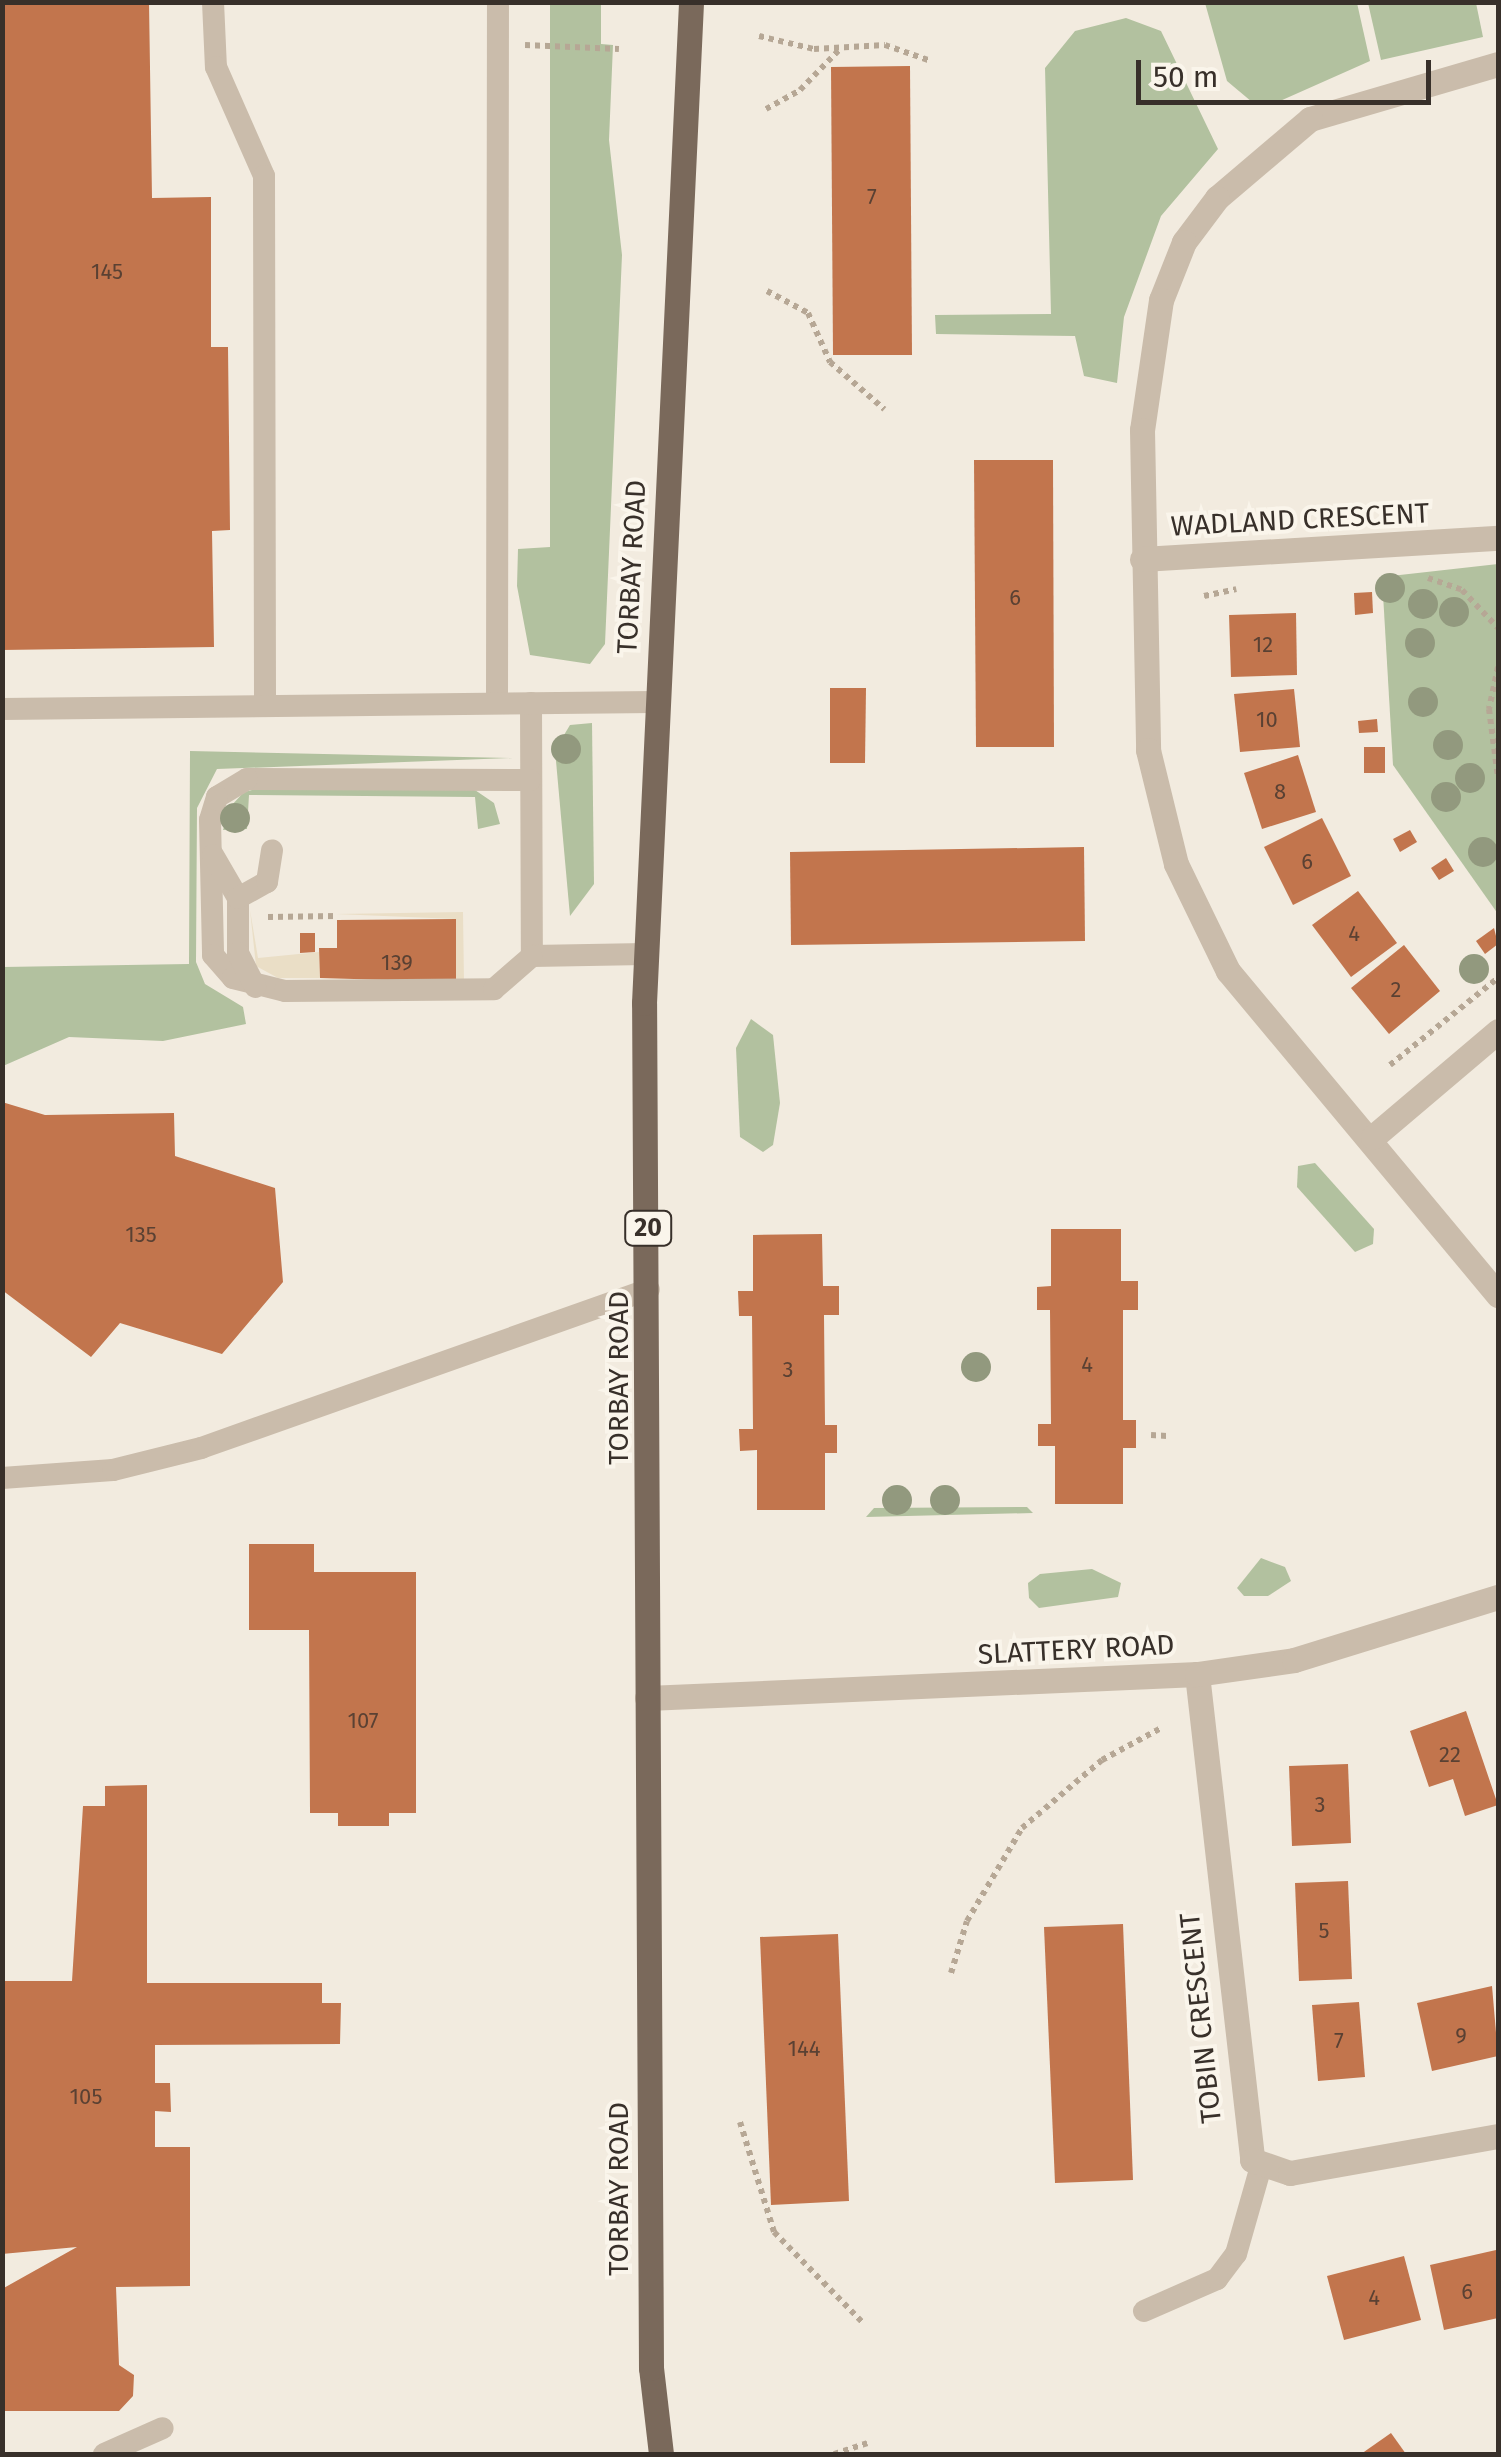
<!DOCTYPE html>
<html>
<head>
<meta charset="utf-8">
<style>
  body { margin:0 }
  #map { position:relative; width:1501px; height:2457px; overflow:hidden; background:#f2ebdf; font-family:"Fira Sans",sans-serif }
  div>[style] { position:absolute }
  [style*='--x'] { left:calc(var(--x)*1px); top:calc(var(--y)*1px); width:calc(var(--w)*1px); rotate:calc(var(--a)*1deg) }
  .green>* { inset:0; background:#b2c19f }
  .plaza>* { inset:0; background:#eadec6 }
  .building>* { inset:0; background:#c2754d }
  .path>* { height:6px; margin-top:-3px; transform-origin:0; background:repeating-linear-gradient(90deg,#b6a795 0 5px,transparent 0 10px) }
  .service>* { height:22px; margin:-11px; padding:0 11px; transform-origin:11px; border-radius:11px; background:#cabcab }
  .minor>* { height:25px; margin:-12.5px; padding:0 12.5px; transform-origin:12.5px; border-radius:12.5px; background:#cabcab }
  .primary>* { height:25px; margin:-12.5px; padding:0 12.5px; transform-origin:12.5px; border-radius:12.5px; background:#7a695b }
  .trees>* { width:30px; height:30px; margin:-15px; border-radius:50%; background:#92997e }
  span { translate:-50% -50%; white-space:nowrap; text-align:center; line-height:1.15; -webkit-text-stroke:8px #faf5eb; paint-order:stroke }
  .number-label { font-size:22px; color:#5a4133 }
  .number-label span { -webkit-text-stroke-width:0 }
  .shield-label span { padding:2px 8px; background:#faf5eb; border:2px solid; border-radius:8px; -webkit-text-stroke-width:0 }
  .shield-label { font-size:25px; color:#38302a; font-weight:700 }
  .street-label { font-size:28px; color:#38302a }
  .frame { position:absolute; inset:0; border:5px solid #38302a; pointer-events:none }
  .scale { position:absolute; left:1136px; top:60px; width:295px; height:45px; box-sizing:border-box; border:5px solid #38302a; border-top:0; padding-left:12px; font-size:30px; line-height:35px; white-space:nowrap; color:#38302a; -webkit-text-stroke:8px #faf5eb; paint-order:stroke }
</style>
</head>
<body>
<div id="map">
  <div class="green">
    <i style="clip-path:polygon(550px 3px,601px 3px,601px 44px,613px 45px,609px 140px,622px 255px,605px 644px,590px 664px,530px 655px,517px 586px,518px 549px,550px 547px)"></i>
    <i style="clip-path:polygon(1205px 3px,1357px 3px,1370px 61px,1271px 105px,1252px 102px,1227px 81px)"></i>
    <i style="clip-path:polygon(1368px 3px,1476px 3px,1483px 37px,1381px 60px)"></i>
    <i style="clip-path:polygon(1126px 18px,1161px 31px,1218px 149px,1161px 216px,1124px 317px,1117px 383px,1084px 376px,1075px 336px,936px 334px,935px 315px,1051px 314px,1045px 68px,1075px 31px)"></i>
    <i style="clip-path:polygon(1498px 564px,1498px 914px,1393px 765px,1382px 577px)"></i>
    <i style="clip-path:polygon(592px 723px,594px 884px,570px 916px,555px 750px,570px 725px)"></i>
    <i style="clip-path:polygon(190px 751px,513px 758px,217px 769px,197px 808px,196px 962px,205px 984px,243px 1007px,246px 1024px,163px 1041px,69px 1037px,3px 1066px,3px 967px,189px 964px)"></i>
    <i style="clip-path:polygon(264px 787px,472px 788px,494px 803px,500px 824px,478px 829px,475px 797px,249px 795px,247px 829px,223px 830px,230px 807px,244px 792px)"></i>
    <i style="clip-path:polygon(751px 1019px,773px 1035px,780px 1103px,773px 1145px,763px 1152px,740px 1137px,736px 1048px)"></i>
    <i style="clip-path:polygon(1315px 1163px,1374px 1229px,1373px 1244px,1355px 1252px,1297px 1187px,1298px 1166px)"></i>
    <i style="clip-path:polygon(874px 1508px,1027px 1507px,1033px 1513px,866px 1517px)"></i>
    <i style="clip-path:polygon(1261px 1558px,1285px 1567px,1291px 1581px,1268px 1596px,1244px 1596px,1237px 1588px)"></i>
    <i style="clip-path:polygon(1092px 1569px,1121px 1583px,1118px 1597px,1039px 1608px,1029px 1598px,1028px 1583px,1040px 1574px)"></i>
  </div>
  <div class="plaza">
    <i style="clip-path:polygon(250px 910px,258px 958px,319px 952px,320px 978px,278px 978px,256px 966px)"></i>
    <i style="clip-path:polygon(463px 912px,464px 982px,456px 982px,456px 919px,336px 914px)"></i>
  </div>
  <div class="building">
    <i style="clip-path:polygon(2px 2px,149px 2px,152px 198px,211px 197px,211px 347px,228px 347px,230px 530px,212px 531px,214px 647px,2px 650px)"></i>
    <i style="clip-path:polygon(910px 66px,912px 355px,833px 355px,831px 67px)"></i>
    <i style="clip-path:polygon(974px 460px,1053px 460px,1054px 747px,976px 747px)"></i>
    <i style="clip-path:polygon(1372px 592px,1373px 613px,1355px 615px,1354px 593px)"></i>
    <i style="clip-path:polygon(1296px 613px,1297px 675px,1231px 677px,1229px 615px)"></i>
    <i style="clip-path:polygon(830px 688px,866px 688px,865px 763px,830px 763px)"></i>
    <i style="clip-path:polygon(1294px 689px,1300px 747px,1240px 752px,1234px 694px)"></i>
    <i style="clip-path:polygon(1377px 719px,1378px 732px,1359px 733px,1358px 721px)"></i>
    <i style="clip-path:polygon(1364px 747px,1385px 747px,1385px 773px,1364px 773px)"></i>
    <i style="clip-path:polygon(1298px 755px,1316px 812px,1262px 829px,1244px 773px)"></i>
    <i style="clip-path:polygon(1322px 818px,1351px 876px,1293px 905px,1264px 847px)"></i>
    <i style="clip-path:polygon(1410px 830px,1417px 842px,1400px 852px,1393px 839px)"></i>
    <i style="clip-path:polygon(1084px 847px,1085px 941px,791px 945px,790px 852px)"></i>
    <i style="clip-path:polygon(1446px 858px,1454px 871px,1439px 880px,1431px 868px)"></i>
    <i style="clip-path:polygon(1358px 891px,1397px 943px,1351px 977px,1312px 925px)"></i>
    <i style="clip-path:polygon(456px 919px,456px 982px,320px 978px,319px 948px,337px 948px,337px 920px)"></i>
    <i style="clip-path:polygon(1494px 928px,1498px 944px,1485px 954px,1476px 941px)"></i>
    <i style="clip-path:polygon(300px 933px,315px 933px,315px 952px,300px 953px)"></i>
    <i style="clip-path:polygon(1404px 945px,1440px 991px,1389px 1034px,1351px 988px)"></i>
    <i style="clip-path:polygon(2px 1102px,45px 1115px,174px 1113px,175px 1156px,275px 1188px,283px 1282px,222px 1354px,120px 1323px,91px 1357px,2px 1290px)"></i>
    <i style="clip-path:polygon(1051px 1229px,1121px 1229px,1121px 1281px,1138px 1281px,1138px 1310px,1123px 1310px,1123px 1420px,1136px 1420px,1136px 1448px,1123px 1448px,1123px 1504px,1055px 1504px,1055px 1446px,1038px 1446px,1038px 1424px,1051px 1424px,1050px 1310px,1037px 1310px,1037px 1287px,1051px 1286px)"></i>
    <i style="clip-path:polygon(822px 1234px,823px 1286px,839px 1286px,839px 1315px,824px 1315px,825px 1425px,837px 1425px,837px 1453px,825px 1453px,825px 1510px,757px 1510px,757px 1450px,740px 1451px,739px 1429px,753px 1429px,752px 1316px,739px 1316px,738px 1291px,753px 1291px,753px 1235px)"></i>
    <i style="clip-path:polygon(249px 1544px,314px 1544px,314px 1572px,416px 1572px,416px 1813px,389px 1813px,389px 1826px,338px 1826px,338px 1813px,310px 1813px,309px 1630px,249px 1630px)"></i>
    <i style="clip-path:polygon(1466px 1711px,1498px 1805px,1465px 1816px,1453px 1779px,1429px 1787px,1410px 1731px)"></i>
    <i style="clip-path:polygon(1348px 1764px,1351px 1843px,1292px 1846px,1289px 1766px)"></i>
    <i style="clip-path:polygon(147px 1785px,147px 1983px,322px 1983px,322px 2003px,341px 2003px,340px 2044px,155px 2045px,155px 2083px,170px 2083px,171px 2112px,155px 2111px,155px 2147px,190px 2147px,190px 2286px,116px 2287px,119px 2365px,134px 2375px,133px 2396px,119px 2411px,2px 2411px,2px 2289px,77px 2247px,2px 2254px,2px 1981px,72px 1981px,83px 1806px,105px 1806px,105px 1786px)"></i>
    <i style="clip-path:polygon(1348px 1881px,1352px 1979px,1299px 1981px,1295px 1883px)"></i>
    <i style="clip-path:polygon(1123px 1924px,1133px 2180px,1055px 2183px,1044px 1927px)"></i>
    <i style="clip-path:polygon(838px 1934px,849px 2201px,771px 2205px,760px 1937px)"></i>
    <i style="clip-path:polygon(1492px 1986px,1498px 2056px,1432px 2071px,1417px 2003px)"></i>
    <i style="clip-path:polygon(1359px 2002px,1365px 2077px,1318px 2081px,1312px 2005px)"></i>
    <i style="clip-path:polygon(1496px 2250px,1498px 2318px,1444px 2330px,1430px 2265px)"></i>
    <i style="clip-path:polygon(1404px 2256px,1421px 2320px,1344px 2340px,1327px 2276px)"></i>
    <i style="clip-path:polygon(1391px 2433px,1406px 2454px,1361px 2454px)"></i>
  </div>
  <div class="path">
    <i style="--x:759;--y:36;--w:57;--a:13.3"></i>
    <i style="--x:814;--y:49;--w:71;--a:-3.2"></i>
    <i style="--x:885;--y:45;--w:49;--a:19.2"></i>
    <i style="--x:525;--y:45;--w:94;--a:2.4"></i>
    <i style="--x:766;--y:109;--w:39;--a:-29"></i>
    <i style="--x:800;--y:90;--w:59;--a:-45.7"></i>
    <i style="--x:767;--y:291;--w:47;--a:28.2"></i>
    <i style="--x:808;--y:313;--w:54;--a:65.8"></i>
    <i style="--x:830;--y:362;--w:72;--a:41"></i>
    <i style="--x:1428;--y:578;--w:36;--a:19"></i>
    <i style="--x:1462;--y:590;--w:52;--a:46.5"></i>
    <i style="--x:1204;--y:596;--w:33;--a:-12"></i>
    <i style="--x:1498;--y:667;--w:43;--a:102.1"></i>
    <i style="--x:1489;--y:709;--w:69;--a:82.5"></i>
    <i style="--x:268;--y:917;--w:69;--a:-0.8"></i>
    <i style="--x:1390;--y:1065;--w:139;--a:-38.9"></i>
    <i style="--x:1151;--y:1435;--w:16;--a:4"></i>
    <i style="--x:951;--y:1973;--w:54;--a:-72.9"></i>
    <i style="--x:967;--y:1921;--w:108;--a:-59.4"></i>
    <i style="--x:1022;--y:1828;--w:105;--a:-40.4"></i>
    <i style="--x:1102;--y:1760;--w:67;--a:-28.5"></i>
    <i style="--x:740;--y:2122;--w:115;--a:72.8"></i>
    <i style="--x:774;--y:2232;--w:126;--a:45.6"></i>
    <i style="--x:834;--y:2454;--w:35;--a:-18"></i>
  </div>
  <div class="service">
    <i style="--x:213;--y:2;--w:65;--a:87.4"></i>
    <i style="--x:216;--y:67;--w:119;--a:66.2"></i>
    <i style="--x:264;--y:176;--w:530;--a:89.89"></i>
    <i style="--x:497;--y:703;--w:701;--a:-89.92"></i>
    <i style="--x:531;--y:703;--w:253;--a:89.8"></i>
    <i style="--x:532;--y:956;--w:113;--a:-1"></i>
    <i style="--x:2;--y:709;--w:653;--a:-0.61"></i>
    <i style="--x:530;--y:780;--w:283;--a:-179.8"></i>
    <i style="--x:247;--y:779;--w:35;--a:149"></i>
    <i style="--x:217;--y:797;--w:24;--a:107"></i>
    <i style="--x:210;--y:820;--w:135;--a:88.7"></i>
    <i style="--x:213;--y:955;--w:30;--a:49"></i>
    <i style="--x:233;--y:978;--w:54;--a:14"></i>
    <i style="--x:285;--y:991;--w:209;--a:-0.5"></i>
    <i style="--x:494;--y:989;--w:50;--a:-41"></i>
    <i style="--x:213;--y:855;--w:50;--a:59.8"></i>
    <i style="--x:238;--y:898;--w:55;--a:90"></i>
    <i style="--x:238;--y:953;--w:38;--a:63"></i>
    <i style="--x:238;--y:898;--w:33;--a:-29"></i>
    <i style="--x:267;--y:882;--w:32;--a:-81"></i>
    <i style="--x:2;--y:1478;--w:111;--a:-4.1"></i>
    <i style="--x:113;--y:1470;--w:91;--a:-14"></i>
    <i style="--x:201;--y:1448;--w:475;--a:-19.5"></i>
    <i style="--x:1144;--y:2311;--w:80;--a:-23.7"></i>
    <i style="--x:1217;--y:2279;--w:31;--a:-53"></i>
    <i style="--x:1236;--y:2254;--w:87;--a:-74.1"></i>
    <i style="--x:104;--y:2454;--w:64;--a:-23.8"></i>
  </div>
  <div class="minor">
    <i style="--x:1498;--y:64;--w:196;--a:163.7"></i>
    <i style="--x:1310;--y:119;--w:122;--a:139.7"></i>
    <i style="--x:1217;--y:198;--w:55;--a:126.9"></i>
    <i style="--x:1184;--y:242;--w:62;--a:111.6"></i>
    <i style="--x:1161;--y:300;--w:131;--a:98.3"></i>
    <i style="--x:1142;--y:430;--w:320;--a:88.9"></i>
    <i style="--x:1148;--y:750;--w:117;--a:76.2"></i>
    <i style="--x:1176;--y:864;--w:119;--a:64.1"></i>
    <i style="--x:1228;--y:971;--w:422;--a:50.2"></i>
    <i style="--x:1142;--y:559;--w:357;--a:-3.4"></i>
    <i style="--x:1373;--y:1137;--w:164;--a:-40.3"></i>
    <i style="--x:1197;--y:1674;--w:489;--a:83.5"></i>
    <i style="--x:1252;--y:2160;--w:40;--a:18.9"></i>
    <i style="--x:1290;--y:2173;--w:211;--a:-10.1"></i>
    <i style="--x:647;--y:1698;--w:551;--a:-2.5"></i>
    <i style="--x:1197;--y:1674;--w:98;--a:-8.2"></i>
    <i style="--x:1294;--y:1660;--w:214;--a:-17.2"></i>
  </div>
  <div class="primary">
    <i style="--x:661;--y:2454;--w:87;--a:-96.6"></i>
    <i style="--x:651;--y:2368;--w:1365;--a:-90.29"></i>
    <i style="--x:644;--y:1003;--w:1002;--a:-87.31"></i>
  </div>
  <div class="trees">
    <i style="left:1390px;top:588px"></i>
    <i style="left:1423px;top:604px"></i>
    <i style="left:1454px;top:612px"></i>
    <i style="left:1420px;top:643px"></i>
    <i style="left:1423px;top:702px"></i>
    <i style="left:1448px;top:745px"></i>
    <i style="left:566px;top:749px"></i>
    <i style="left:1470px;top:778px"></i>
    <i style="left:1446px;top:797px"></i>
    <i style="left:235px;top:818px"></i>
    <i style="left:1483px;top:852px"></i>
    <i style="left:1474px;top:969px"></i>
    <i style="left:976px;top:1367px"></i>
    <i style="left:897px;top:1500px"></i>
    <i style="left:945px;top:1500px"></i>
  </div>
  <div class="number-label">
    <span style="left:872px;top:197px">7</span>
    <span style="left:107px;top:272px">145</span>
    <span style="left:1015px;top:598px">6</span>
    <span style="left:1263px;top:645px">12</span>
    <span style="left:1267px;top:720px">10</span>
    <span style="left:1280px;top:792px">8</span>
    <span style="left:1307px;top:862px">6</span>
    <span style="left:1354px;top:934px">4</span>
    <span style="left:397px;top:963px">139</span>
    <span style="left:1396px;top:990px">2</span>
    <span style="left:141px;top:1235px">135</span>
    <span style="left:1087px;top:1365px">4</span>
    <span style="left:788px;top:1370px">3</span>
    <span style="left:363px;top:1721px">107</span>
    <span style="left:1450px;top:1755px">22</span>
    <span style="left:1320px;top:1805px">3</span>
    <span style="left:1324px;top:1931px">5</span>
    <span style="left:1461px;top:2036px">9</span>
    <span style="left:1339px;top:2041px">7</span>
    <span style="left:804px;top:2049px">144</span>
    <span style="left:86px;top:2097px">105</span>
    <span style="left:1467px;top:2292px">6</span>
    <span style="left:1374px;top:2298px">4</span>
  </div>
  <div class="shield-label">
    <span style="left:648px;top:1228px">20</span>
  </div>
  <div class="street-label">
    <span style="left:1300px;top:520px;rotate:-3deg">WADLAND CRESCENT</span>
    <span style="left:632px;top:567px;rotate:-87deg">TORBAY ROAD</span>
    <span style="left:619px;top:1378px;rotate:-90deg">TORBAY ROAD</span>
    <span style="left:1076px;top:1650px;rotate:-3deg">SLATTERY ROAD</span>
    <span style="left:1201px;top:2018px;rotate:-96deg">TOBIN CRESCENT</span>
    <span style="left:619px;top:2189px;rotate:-90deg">TORBAY ROAD</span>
  </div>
  <div class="frame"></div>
  <div class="scale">50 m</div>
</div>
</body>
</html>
